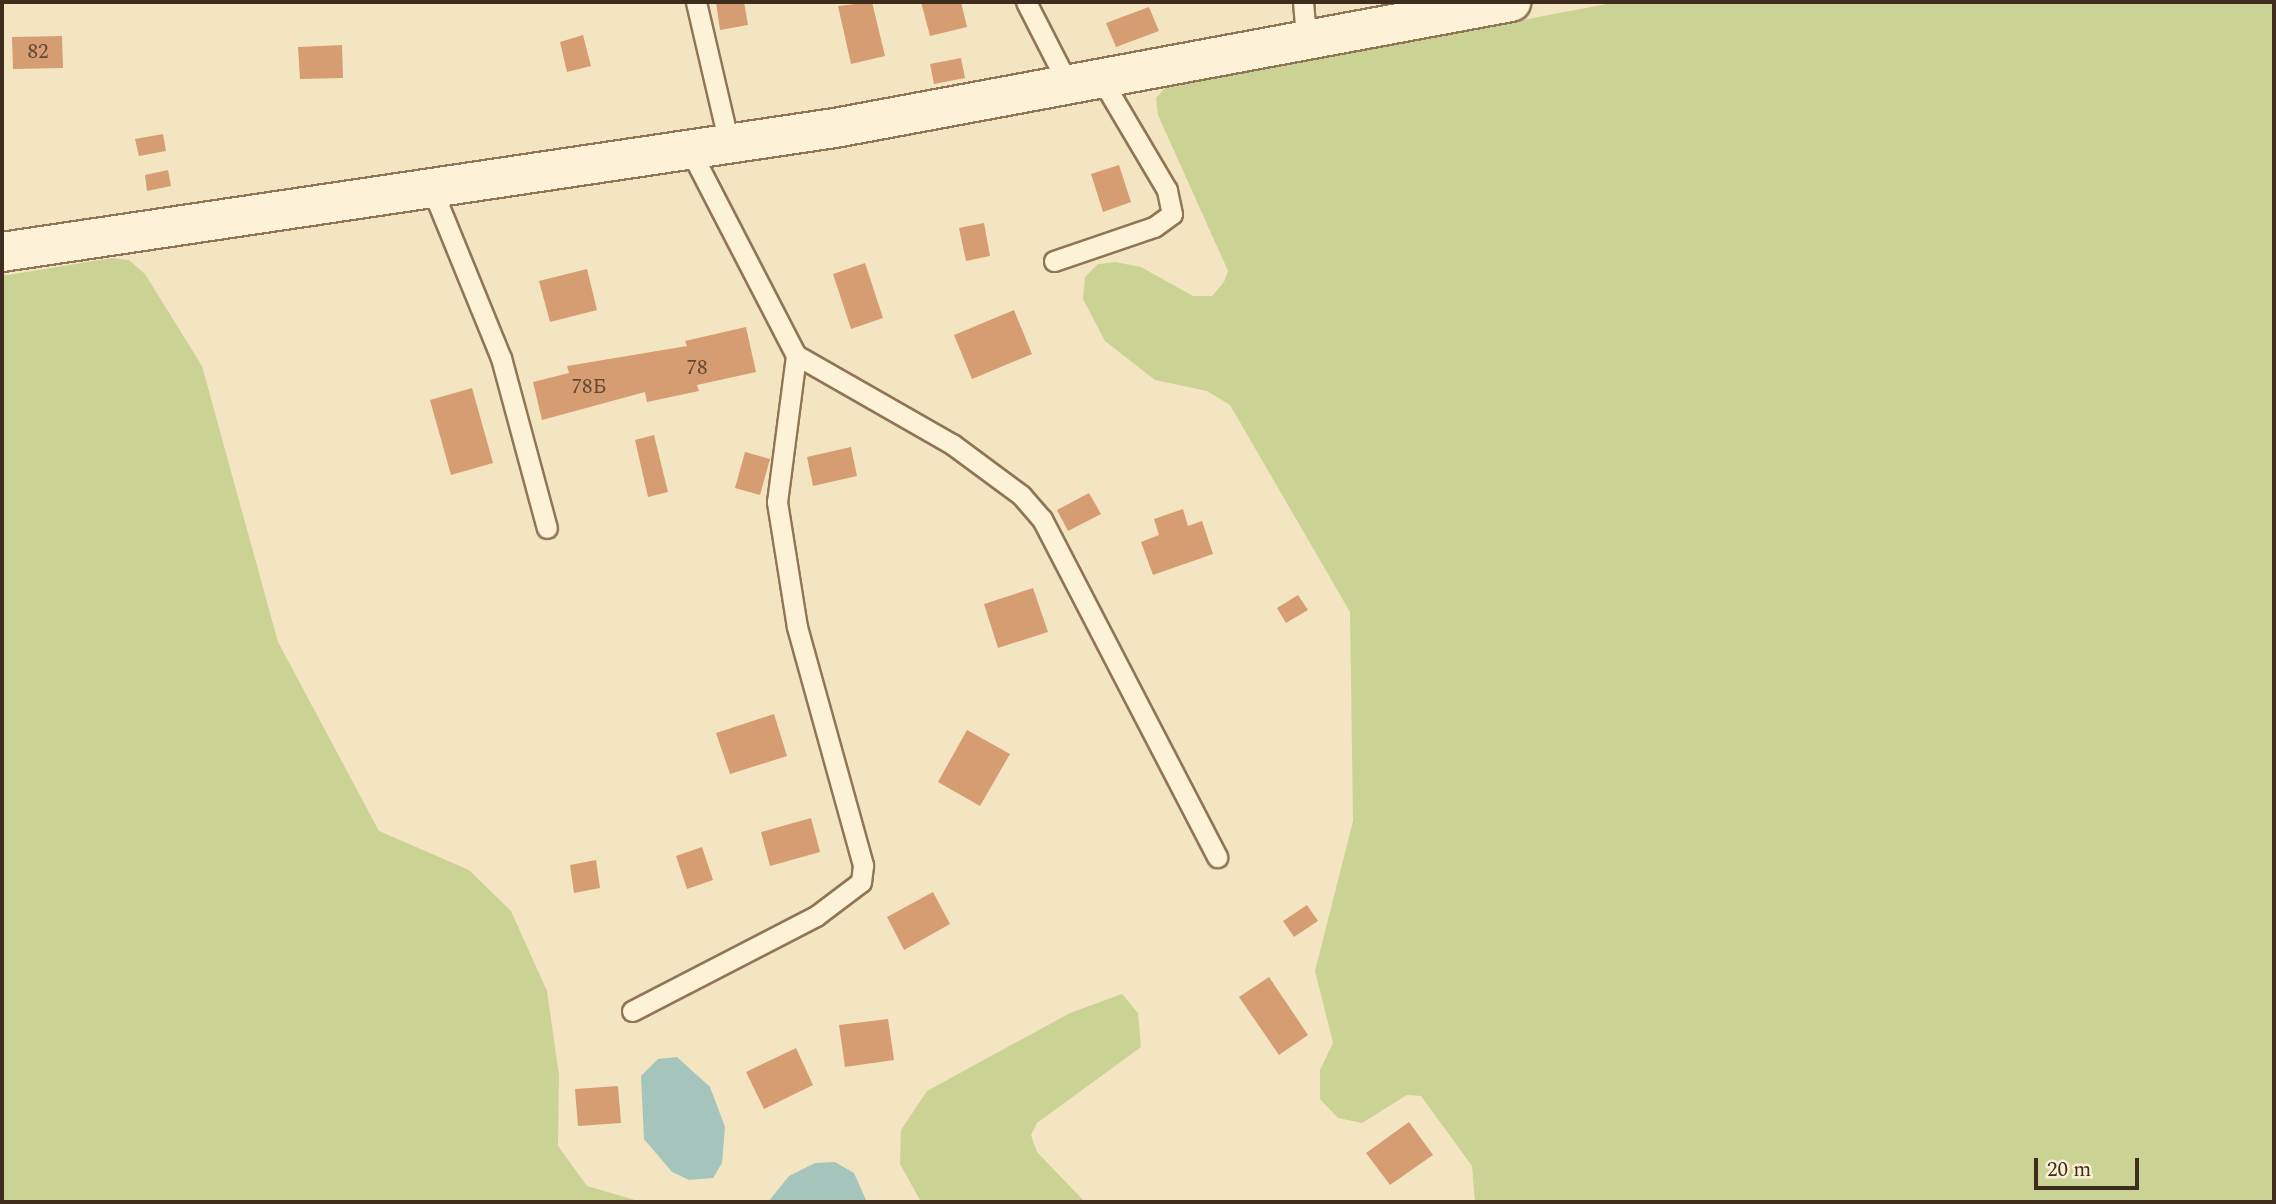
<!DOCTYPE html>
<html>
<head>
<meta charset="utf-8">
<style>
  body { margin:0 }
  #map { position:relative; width:2276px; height:1204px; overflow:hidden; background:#f3e5c2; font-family:Spectral,serif }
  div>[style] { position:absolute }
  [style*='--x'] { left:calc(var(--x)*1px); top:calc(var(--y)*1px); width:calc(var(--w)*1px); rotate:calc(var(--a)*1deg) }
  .green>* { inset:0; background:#cbd394 }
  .water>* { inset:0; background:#a5c5bc }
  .building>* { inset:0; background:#d69d73 }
  .roads { filter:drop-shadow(2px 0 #907556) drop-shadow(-2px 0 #907556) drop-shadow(0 2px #907556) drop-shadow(0 -2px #907556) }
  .lane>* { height:19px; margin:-9.5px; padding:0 9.5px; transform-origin:9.5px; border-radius:9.5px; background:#fdf2d7 }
  .street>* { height:38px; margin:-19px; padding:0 19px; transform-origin:19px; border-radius:19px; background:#fdf2d7 }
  span { translate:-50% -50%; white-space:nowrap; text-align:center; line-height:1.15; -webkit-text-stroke:6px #faefd3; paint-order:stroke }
  .number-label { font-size:21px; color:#644932 }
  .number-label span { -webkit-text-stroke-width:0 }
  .frame { position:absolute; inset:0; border:4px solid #3e2d1c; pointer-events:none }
  .scale { position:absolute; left:2034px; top:1158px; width:105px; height:32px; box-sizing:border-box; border:4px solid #3e2d1c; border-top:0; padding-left:9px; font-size:21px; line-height:24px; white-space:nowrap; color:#3e2d1c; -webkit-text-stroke:5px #faefd3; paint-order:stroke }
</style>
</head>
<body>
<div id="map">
  <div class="green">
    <i style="clip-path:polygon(1617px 2px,2274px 2px,2274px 1202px,1475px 1202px,1472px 1166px,1421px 1096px,1407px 1095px,1362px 1123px,1338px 1118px,1320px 1099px,1320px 1070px,1333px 1043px,1315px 971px,1353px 821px,1350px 612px,1230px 405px,1207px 391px,1155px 380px,1105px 341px,1083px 299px,1085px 277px,1098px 264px,1115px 262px,1141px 267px,1193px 296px,1212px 296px,1224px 282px,1228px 271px,1158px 115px,1156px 98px,1165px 88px)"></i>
    <i style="clip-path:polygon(112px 258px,129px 260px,145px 274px,202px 366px,278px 642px,379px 831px,469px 870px,511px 911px,547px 991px,559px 1075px,558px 1146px,587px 1186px,642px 1202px,2px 1202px,2px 276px)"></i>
    <i style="clip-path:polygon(1122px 994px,1138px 1013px,1141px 1047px,1037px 1123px,1031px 1135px,1037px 1152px,1085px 1202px,921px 1202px,900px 1164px,901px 1130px,927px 1091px,1070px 1013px)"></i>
  </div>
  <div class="water">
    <i style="clip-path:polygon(677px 1057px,710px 1087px,725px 1127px,722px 1163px,713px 1178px,689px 1180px,672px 1172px,644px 1139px,641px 1076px,658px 1059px)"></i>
    <i style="clip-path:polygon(835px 1162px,854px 1173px,867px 1202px,768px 1202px,789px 1176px,815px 1163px)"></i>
  </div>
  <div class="building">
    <i style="clip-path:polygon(716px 2px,744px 2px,748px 25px,720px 30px)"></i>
    <i style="clip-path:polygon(872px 2px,885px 56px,851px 64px,838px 6px)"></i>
    <i style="clip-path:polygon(921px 2px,961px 2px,967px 27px,930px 36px)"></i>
    <i style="clip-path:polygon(1149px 7px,1159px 31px,1116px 47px,1106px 23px)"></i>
    <i style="clip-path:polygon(583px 35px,591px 66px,567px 72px,560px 42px)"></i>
    <i style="clip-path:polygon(62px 36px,63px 68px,13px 69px,12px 37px)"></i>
    <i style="clip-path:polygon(342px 45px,343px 78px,300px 79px,298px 47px)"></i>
    <i style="clip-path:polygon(961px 58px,965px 78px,934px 84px,930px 64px)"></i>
    <i style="clip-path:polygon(163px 134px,166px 151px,139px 156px,135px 139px)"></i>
    <i style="clip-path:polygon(1119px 165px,1131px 202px,1103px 212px,1091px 174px)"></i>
    <i style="clip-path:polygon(168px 170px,171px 186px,147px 191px,145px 175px)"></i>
    <i style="clip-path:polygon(984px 223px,990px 256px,966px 261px,959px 228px)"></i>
    <i style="clip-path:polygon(865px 263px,883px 318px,851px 329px,833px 274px)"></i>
    <i style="clip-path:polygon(587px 269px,597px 310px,550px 322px,539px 281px)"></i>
    <i style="clip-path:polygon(1014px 310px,1032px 354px,972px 379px,954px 335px)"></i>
    <i style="clip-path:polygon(746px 327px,756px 372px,697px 385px,699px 391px,647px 402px,645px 392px,542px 420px,533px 382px,569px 373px,567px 366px,687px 346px,685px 341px)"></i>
    <i style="clip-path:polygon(472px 388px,493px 463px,451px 475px,430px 400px)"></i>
    <i style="clip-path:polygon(654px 435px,668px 492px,648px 497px,635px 440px)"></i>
    <i style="clip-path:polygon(851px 447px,857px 476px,813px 486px,807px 457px)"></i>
    <i style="clip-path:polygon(745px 452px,770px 459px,760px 495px,735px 488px)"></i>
    <i style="clip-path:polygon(1089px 493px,1101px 514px,1068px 531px,1057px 510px)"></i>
    <i style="clip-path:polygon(1183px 509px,1188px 526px,1202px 521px,1213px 554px,1153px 575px,1141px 542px,1159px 535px,1154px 519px)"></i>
    <i style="clip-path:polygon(1033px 588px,1048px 632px,998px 648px,984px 604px)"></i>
    <i style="clip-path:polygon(1298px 595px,1308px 610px,1286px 623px,1277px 608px)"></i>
    <i style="clip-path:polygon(774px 714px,787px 756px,730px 774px,716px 733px)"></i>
    <i style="clip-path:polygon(967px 730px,1010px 754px,980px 806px,938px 782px)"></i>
    <i style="clip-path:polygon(811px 818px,820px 852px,770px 866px,761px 832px)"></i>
    <i style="clip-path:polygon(702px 847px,713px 880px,687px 889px,676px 856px)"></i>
    <i style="clip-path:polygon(596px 860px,600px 888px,574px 893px,570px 865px)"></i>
    <i style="clip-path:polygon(933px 892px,950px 924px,904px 950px,887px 917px)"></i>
    <i style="clip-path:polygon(1307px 905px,1318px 921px,1294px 937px,1283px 921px)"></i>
    <i style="clip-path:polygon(1269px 977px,1308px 1035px,1279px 1055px,1239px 997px)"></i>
    <i style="clip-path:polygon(888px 1019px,894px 1060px,845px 1067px,839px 1025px)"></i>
    <i style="clip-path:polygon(796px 1048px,813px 1085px,764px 1109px,746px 1072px)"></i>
    <i style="clip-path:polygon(618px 1086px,621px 1123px,578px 1126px,575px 1089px)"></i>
    <i style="clip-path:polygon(1409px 1122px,1433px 1155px,1390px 1185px,1366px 1153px)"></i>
  </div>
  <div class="roads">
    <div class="lane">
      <i style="--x:696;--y:2;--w:146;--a:76.9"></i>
      <i style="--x:1026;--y:2;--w:94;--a:62.9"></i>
      <i style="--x:1303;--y:2;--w:38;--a:85"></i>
      <i style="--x:690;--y:150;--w:231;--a:62.7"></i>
      <i style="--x:796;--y:355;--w:180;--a:29.7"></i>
      <i style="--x:952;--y:444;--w:86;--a:36.5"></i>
      <i style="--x:1021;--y:495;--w:32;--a:49"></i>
      <i style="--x:1042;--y:519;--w:381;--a:62.6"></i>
      <i style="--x:432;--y:189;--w:183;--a:67.8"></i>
      <i style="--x:501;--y:358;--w:176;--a:74.9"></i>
      <i style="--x:1054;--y:261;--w:106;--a:-18.8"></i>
      <i style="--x:1154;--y:227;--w:22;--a:-36"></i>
      <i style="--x:1172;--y:214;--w:25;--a:-102"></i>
      <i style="--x:1167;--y:190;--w:128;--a:-120.6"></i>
      <i style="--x:632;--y:1011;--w:207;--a:-27.3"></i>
      <i style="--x:816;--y:916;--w:56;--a:-37.1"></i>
      <i style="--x:861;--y:882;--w:17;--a:-83"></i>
      <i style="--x:863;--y:865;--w:247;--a:-105.5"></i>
      <i style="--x:797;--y:627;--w:127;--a:-99.1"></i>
      <i style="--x:777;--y:502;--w:148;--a:-82.6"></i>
    </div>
    <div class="street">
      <i style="--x:2;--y:252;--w:842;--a:-8.47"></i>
      <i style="--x:835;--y:128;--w:688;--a:-10.56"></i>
    </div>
  </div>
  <div class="number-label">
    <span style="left:38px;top:52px">82</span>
    <span style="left:697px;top:368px">78</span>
    <span style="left:589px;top:387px">78Б</span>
  </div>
  <div class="frame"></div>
  <div class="scale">20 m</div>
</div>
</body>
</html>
